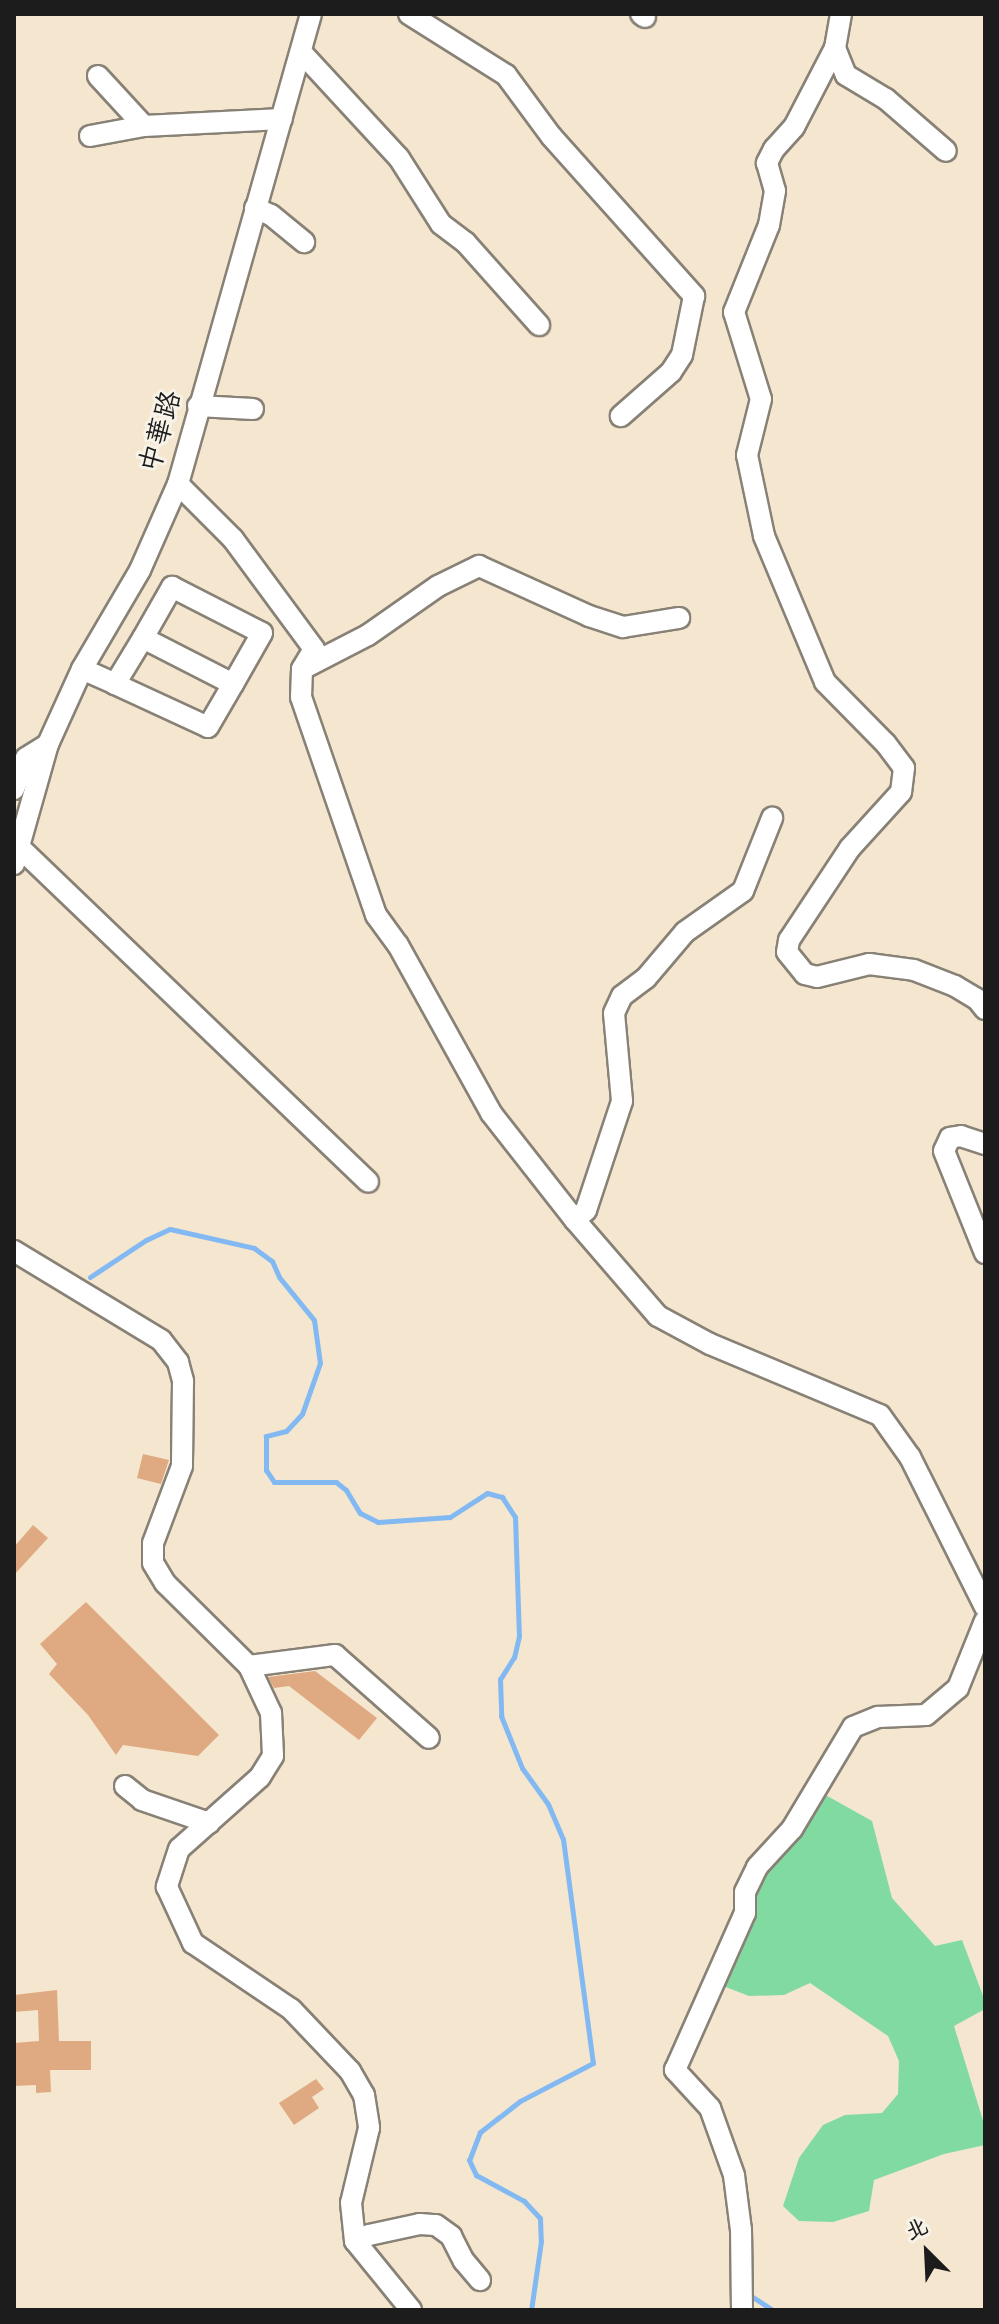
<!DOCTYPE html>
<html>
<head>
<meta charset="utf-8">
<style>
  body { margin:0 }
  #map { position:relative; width:999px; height:2324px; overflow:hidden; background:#f5e6cf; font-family:Mynerve,"LXGW WenKai TC",sans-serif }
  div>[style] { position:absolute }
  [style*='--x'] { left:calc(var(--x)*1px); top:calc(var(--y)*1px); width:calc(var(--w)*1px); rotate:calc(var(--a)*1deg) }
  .green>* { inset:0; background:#81dba1 }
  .stream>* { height:5px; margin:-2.5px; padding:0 2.5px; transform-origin:2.5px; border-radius:2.5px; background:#82b9f2 }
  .building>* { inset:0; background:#dfaa81 }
  .roads { filter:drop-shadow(2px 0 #888176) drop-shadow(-2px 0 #888176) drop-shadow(0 2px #888176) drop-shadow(0 -2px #888176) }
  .minor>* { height:20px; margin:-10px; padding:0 10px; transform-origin:10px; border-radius:10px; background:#fff }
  span { translate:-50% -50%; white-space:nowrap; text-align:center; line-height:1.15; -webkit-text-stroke:6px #f7f3e8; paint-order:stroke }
  .street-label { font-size:28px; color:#1c1c1c }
  .frame { position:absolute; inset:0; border:16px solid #1c1c1c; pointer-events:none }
  .north { position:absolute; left:887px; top:2212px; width:80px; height:80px; -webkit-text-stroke:6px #f7f3e8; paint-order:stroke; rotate:336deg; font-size:22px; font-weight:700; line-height:32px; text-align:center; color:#1c1c1c }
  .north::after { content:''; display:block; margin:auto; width:28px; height:36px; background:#1c1c1c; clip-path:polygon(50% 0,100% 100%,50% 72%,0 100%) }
</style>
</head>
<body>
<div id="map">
  <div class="green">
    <i style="clip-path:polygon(813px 1788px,872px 1821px,892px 1898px,935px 1946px,962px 1940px,985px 2001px,985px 2009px,954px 2026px,985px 2127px,985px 2145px,944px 2154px,874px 2180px,869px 2211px,833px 2222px,799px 2221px,783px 2206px,799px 2158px,823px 2125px,845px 2115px,882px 2113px,898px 2094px,899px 2061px,888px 2036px,810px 1983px,784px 1995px,749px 1996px,705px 1979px,738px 1910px,743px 1867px)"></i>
  </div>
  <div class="stream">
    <i style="--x:90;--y:1277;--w:67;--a:-33.5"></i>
    <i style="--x:146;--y:1240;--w:26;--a:-25"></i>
    <i style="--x:170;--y:1229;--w:86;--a:12.7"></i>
    <i style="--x:254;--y:1248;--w:22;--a:36"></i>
    <i style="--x:272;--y:1261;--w:17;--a:66"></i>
    <i style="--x:279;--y:1277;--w:55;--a:50.9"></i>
    <i style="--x:314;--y:1320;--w:43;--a:82.1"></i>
    <i style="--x:320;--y:1363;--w:54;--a:109.4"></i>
    <i style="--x:302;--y:1414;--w:23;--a:133"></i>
    <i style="--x:286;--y:1431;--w:21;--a:166"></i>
    <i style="--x:266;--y:1436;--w:34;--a:90"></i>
    <i style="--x:266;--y:1470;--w:14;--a:56"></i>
    <i style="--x:274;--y:1482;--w:62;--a:0"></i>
    <i style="--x:336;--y:1482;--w:13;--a:39"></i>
    <i style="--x:346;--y:1490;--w:27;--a:59"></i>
    <i style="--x:360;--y:1513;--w:20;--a:27"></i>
    <i style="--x:378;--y:1522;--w:72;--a:-4"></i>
    <i style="--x:450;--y:1517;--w:44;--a:-33"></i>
    <i style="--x:487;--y:1493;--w:16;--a:15"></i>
    <i style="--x:502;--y:1497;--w:24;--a:57"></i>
    <i style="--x:515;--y:1517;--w:119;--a:88.1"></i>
    <i style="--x:519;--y:1636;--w:22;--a:103"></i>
    <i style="--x:514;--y:1657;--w:26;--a:122"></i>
    <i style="--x:500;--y:1679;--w:37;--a:88"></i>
    <i style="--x:501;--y:1716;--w:56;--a:68"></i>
    <i style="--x:522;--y:1768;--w:44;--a:54.2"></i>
    <i style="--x:548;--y:1804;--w:38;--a:67"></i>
    <i style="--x:563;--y:1839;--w:226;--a:82.4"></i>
    <i style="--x:593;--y:2063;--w:82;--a:152.5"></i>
    <i style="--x:520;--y:2101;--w:28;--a:142"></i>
    <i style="--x:498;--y:2118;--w:23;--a:142"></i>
    <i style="--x:480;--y:2132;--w:30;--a:111"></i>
    <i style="--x:469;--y:2160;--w:17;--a:65"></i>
    <i style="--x:476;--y:2175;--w:55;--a:28.4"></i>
    <i style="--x:524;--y:2201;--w:23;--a:47"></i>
    <i style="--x:540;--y:2218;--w:23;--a:88"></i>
    <i style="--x:541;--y:2241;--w:70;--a:98.2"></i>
    <i style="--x:748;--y:2294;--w:30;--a:33"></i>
  </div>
  <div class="building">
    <i style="clip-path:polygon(143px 1454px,169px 1460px,161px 1484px,137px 1478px)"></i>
    <i style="clip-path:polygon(33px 1525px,48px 1538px,14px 1575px,14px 1547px)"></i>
    <i style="clip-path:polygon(86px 1602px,219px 1735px,198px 1756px,123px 1745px,116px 1755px,88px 1715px,49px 1674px,57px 1664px,40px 1644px)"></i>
    <i style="clip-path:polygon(315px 1671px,377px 1718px,359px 1740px,289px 1686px,274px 1688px,268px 1677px)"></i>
    <i style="clip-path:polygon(57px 1990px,59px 2041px,91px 2041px,91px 2070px,50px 2070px,51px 2092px,36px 2093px,36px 2085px,14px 2086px,14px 2043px,39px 2041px,38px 2010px,14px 2012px,14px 1995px)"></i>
    <i style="clip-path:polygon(316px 2079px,324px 2089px,312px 2097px,319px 2108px,294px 2125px,279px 2103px)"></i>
  </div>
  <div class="roads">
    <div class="minor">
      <i style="--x:409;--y:14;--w:115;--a:32.2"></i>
      <i style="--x:506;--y:75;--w:76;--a:53.6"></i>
      <i style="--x:551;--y:136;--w:215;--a:48.2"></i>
      <i style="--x:694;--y:296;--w:60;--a:101.5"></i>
      <i style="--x:682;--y:355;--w:20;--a:123"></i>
      <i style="--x:671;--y:372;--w:67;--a:138.7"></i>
      <i style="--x:641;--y:14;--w:5;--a:37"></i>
      <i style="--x:841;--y:14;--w:35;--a:100"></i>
      <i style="--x:835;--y:48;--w:89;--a:117.4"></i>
      <i style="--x:794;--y:127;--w:30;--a:132"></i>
      <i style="--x:774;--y:149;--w:16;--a:117"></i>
      <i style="--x:767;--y:163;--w:29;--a:74"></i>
      <i style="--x:775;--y:191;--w:35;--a:100"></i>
      <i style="--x:769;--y:225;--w:94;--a:111.9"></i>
      <i style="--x:734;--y:312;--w:91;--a:72.8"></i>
      <i style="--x:761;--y:399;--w:58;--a:104"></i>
      <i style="--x:747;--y:455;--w:83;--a:78.1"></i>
      <i style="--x:764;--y:536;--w:158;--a:67.3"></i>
      <i style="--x:825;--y:682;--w:87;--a:45.5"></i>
      <i style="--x:886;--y:744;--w:30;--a:53"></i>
      <i style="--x:904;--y:768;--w:24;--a:97"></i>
      <i style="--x:901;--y:792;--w:76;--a:132.3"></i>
      <i style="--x:850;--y:848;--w:110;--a:123.5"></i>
      <i style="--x:789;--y:940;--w:12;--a:99"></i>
      <i style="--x:787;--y:952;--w:28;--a:51"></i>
      <i style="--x:805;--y:974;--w:12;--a:14"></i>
      <i style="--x:817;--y:977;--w:54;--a:-14"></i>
      <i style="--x:869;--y:964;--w:45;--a:7.6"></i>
      <i style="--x:914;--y:970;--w:44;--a:21.3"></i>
      <i style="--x:955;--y:986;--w:26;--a:31"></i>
      <i style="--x:977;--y:999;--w:13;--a:51"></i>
      <i style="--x:835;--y:48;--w:29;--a:68"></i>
      <i style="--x:846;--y:75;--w:47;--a:31"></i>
      <i style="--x:886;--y:99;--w:79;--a:40.9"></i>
      <i style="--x:302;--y:53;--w:143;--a:47.3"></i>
      <i style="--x:399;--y:158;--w:78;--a:57.5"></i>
      <i style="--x:441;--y:224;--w:31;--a:37"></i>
      <i style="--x:466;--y:243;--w:110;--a:48.3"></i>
      <i style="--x:144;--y:126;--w:138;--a:-2.9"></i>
      <i style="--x:90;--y:136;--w:55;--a:-10.5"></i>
      <i style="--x:144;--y:126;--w:68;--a:-132.6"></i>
      <i style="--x:255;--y:208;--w:17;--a:24"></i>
      <i style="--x:271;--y:215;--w:43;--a:39.3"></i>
      <i style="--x:198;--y:406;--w:55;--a:3.1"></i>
      <i style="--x:178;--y:484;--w:78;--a:45"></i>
      <i style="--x:233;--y:539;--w:137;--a:53.6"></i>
      <i style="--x:314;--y:649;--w:23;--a:121"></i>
      <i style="--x:302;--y:669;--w:28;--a:92"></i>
      <i style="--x:301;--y:697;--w:231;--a:71"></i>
      <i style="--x:376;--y:915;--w:37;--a:54"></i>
      <i style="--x:398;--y:945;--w:192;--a:61"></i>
      <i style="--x:491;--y:1113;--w:136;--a:51.9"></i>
      <i style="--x:575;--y:1220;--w:127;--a:49.2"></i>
      <i style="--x:658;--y:1316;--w:59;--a:28.3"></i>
      <i style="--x:710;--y:1344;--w:184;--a:22.7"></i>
      <i style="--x:880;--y:1415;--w:52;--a:54.5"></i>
      <i style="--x:910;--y:1457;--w:168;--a:63.4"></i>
      <i style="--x:143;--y:638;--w:59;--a:-60.4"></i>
      <i style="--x:172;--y:587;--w:101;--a:27.1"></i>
      <i style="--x:262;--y:633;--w:59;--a:119.6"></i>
      <i style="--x:82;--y:669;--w:36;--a:24"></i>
      <i style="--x:115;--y:684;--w:102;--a:24.8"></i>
      <i style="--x:208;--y:727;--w:50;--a:-59.8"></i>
      <i style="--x:233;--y:684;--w:101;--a:-152.9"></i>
      <i style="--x:143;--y:638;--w:54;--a:121.3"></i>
      <i style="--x:302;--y:669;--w:74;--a:-27.3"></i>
      <i style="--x:368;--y:635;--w:85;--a:-35"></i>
      <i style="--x:438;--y:586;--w:46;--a:-26"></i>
      <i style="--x:479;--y:566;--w:121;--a:24.4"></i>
      <i style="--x:589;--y:616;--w:36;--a:18"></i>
      <i style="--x:623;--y:627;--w:57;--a:-9.1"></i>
      <i style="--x:14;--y:789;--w:33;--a:-69"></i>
      <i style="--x:26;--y:758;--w:26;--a:-32"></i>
      <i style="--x:18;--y:846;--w:485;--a:43.8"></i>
      <i style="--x:14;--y:864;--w:125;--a:-74.2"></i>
      <i style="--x:48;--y:744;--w:82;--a:-65.6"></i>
      <i style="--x:82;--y:669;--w:115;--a:-59.6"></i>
      <i style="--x:140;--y:570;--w:94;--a:-66.2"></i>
      <i style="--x:178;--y:484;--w:488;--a:-74.2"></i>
      <i style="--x:985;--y:1144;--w:25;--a:-162"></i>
      <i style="--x:961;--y:1136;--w:11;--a:170"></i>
      <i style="--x:950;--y:1138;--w:14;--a:115"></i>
      <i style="--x:944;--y:1151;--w:110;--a:68.1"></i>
      <i style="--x:575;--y:1220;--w:15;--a:-42"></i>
      <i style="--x:586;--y:1210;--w:115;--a:-71.7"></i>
      <i style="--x:622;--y:1101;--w:88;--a:-95.2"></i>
      <i style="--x:614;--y:1013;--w:19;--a:-65"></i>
      <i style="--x:622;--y:996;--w:30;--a:-37"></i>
      <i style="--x:646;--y:978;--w:60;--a:-49.7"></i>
      <i style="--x:685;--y:932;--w:71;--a:-35.3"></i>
      <i style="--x:743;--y:891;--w:79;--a:-68.3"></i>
      <i style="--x:14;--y:1251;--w:172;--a:31.2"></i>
      <i style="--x:161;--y:1340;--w:28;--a:52"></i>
      <i style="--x:178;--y:1362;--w:20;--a:75"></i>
      <i style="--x:183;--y:1381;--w:85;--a:90.7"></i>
      <i style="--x:182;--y:1466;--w:82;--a:110.6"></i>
      <i style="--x:153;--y:1543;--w:20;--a:90"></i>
      <i style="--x:153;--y:1563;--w:23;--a:59"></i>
      <i style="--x:165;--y:1583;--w:118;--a:44.7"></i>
      <i style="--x:249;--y:1666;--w:52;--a:64.9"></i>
      <i style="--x:271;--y:1713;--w:43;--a:87.3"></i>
      <i style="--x:273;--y:1756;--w:25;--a:122"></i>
      <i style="--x:260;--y:1777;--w:108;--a:138.4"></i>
      <i style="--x:179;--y:1849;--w:40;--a:108"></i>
      <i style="--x:167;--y:1887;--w:62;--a:65.1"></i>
      <i style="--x:193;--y:1943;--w:118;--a:34"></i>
      <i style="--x:291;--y:2009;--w:86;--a:46.4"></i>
      <i style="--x:350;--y:2071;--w:28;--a:60"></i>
      <i style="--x:364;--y:2095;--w:33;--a:81"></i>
      <i style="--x:369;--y:2128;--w:77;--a:103.5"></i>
      <i style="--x:351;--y:2203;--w:38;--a:84"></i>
      <i style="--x:355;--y:2241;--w:89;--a:50.9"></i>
      <i style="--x:249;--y:1666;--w:87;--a:-7.3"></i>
      <i style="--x:335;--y:1655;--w:125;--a:41.4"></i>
      <i style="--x:125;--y:1786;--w:22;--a:39"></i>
      <i style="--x:142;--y:1800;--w:71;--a:18.9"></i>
      <i style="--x:355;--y:2241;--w:15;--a:-23"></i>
      <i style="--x:369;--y:2235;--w:52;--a:-12.2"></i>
      <i style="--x:420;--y:2224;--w:16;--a:4"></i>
      <i style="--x:436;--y:2225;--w:19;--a:36"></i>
      <i style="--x:451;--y:2236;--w:28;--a:63"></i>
      <i style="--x:464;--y:2261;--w:25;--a:50"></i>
      <i style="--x:742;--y:2310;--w:80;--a:-90.7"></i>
      <i style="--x:741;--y:2230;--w:55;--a:-97.3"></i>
      <i style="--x:734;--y:2175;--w:71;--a:-109.7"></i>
      <i style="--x:710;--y:2108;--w:52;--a:-132.6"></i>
      <i style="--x:675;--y:2070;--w:172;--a:-66"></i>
      <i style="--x:745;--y:1913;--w:21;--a:-90"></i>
      <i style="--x:745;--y:1892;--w:28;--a:-64"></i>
      <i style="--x:757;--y:1867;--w:52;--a:-47.4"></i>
      <i style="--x:792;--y:1829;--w:119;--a:-59.1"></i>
      <i style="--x:853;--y:1727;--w:27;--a:-22"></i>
      <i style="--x:878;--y:1717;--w:48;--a:-2.4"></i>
      <i style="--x:926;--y:1715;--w:42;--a:-40.2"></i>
      <i style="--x:958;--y:1688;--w:72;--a:-68.1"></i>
    </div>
  </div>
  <div class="street-label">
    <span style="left:162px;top:432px;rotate:-74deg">中華路</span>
  </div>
  <div class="frame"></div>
  <div class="north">北</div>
</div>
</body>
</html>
